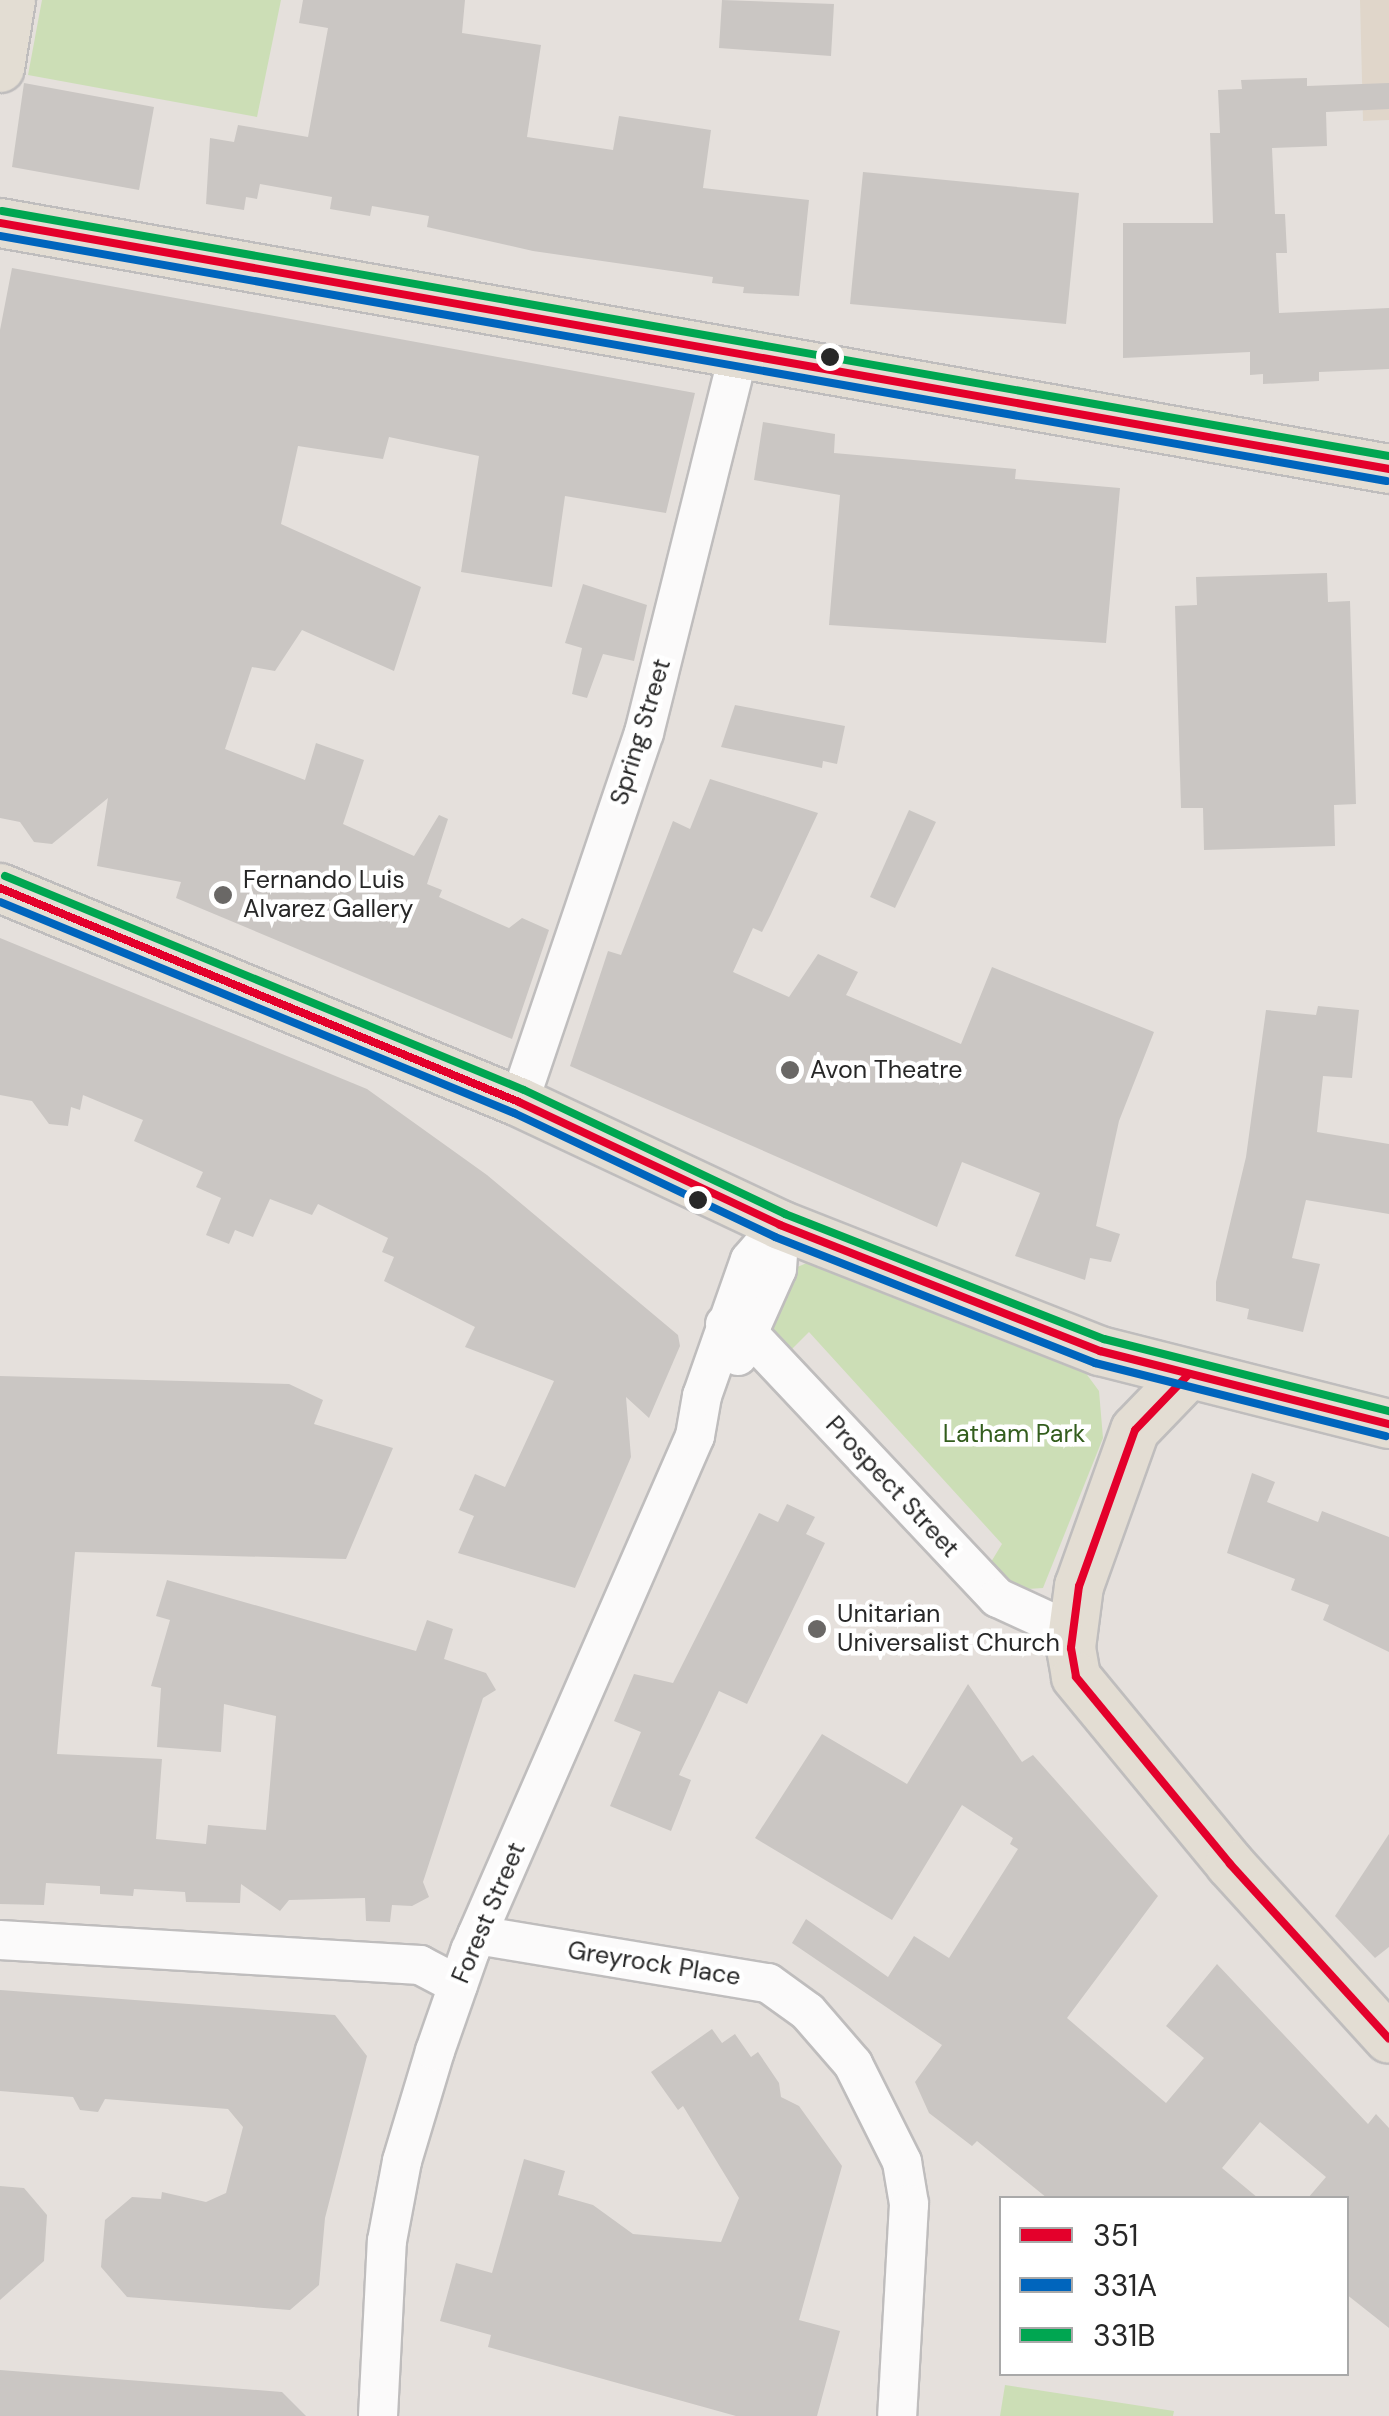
<!DOCTYPE html>
<html>
<head>
<meta charset="utf-8">
<style>
  body { margin:0 }
  #map { position:relative; width:1389px; height:2416px; overflow:hidden; background:#e5e0dc; font-family:"DM Sans",sans-serif }
  div>[style] { position:absolute }
  [style*='--x'] { left:calc(var(--x)*1px); top:calc(var(--y)*1px); width:calc(var(--w)*1px); rotate:calc(var(--a)*1deg) }
  .education>* { inset:0; background:#e0d6ca }
  .green>* { inset:0; background:#ccdeb6 }
  .building>* { inset:0; background:#cac6c3 }
  .roads { filter:drop-shadow(2px 0 #bfbdbd) drop-shadow(-2px 0 #bfbdbd) drop-shadow(0 2px #bfbdbd) drop-shadow(0 -2px #bfbdbd) }
  .minor>* { height:38px; margin:-19px; padding:0 19px; transform-origin:19px; border-radius:19px; background:#fbfafa }
  .major>* { height:48px; margin:-24px; padding:0 24px; transform-origin:24px; border-radius:24px; background:#e3ddd3 }
  .bus-1>* { height:8px; margin:-4px; padding:0 4px; transform-origin:4px; border-radius:4px; background:#e4002b }
  .bus-2>* { height:8px; margin:-4px; padding:0 4px; transform-origin:4px; border-radius:4px; background:#0065bd }
  .bus-3>* { height:8px; margin:-4px; padding:0 4px; transform-origin:4px; border-radius:4px; background:#00a651 }
  .dots>* { width:28px; height:28px; translate:-50% -50%; box-sizing:border-box; border:5px solid #fff; border-radius:50% }
  span { translate:-50% -50%; white-space:nowrap; text-align:center; line-height:1.15; -webkit-text-stroke:9px #fff; paint-order:stroke }
  .street-label { font-size:25px; color:#272727 }
  .poi-label { font-size:25px; color:#272727 }
  .left { translate:0 -50%; text-align:left }
  .park-label { font-size:25px; color:#335d1d }
  .legend { position:absolute; left:999px; top:2196px; width:350px; height:180px; box-sizing:border-box; background:#fff; border:2px solid #a9a9a9; margin:0; padding:12px 18px; list-style:none; font-size:30px; color:#272727 }
  .legend li { display:flex; align-items:center; gap:20px; height:50px }
  .legend b { width:50px; border:2px solid #a9a9a9 }
</style>
</head>
<body>
<div id="map">
  <div class="education">
    <i style="clip-path:polygon(1360px 0,1389px 0,1389px 120px,1363px 121px)"></i>
  </div>
  <div class="green">
    <i style="clip-path:polygon(42px 0,281px 0,257px 117px,28px 75px)"></i>
    <i style="clip-path:polygon(809px 1262px,1085px 1372px,1099px 1391px,1103px 1438px,1043px 1588px,1013px 1590px,997px 1574px,991px 1562px,1002px 1544px,809px 1332px,791px 1350px,771px 1337px,766px 1319px,788px 1271px)"></i>
    <i style="clip-path:polygon(1005px 2385px,1174px 2411px,1173px 2416px,1000px 2416px)"></i>
  </div>
  <div class="building">
    <i style="clip-path:polygon(303px 0,465px 0,462px 33px,541px 45px,527px 137px,613px 150px,619px 116px,711px 130px,703px 188px,809px 200px,799px 296px,743px 293px,744px 287px,712px 283px,713px 277px,533px 251px,427px 227px,429px 216px,372px 206px,370px 216px,330px 209px,332px 197px,260px 184px,257px 199px,246px 197px,244px 210px,206px 204px,210px 138px,234px 142px,238px 125px,308px 137px,328px 28px,299px 23px)"></i>
    <i style="clip-path:polygon(722px 0,834px 4px,831px 56px,719px 48px)"></i>
    <i style="clip-path:polygon(1307px 78px,1307px 86px,1389px 83px,1389px 109px,1326px 112px,1327px 146px,1272px 148px,1275px 214px,1285px 214px,1287px 253px,1276px 253px,1279px 313px,1389px 308px,1389px 369px,1319px 372px,1319px 381px,1263px 384px,1263px 374px,1250px 375px,1250px 352px,1123px 358px,1123px 223px,1213px 223px,1210px 133px,1220px 133px,1218px 90px,1242px 89px,1241px 80px)"></i>
    <i style="clip-path:polygon(24px 83px,154px 107px,139px 190px,12px 167px)"></i>
    <i style="clip-path:polygon(863px 172px,1079px 193px,1066px 324px,850px 304px)"></i>
    <i style="clip-path:polygon(12px 268px,695px 393px,666px 513px,565px 496px,552px 587px,461px 572px,479px 456px,389px 437px,383px 459px,298px 446px,281px 524px,421px 587px,394px 671px,302px 630px,275px 671px,252px 667px,225px 749px,305px 780px,316px 743px,364px 760px,343px 824px,414px 856px,439px 815px,448px 819px,427px 884px,442px 890px,439px 897px,509px 928px,522px 918px,549px 930px,512px 1039px,176px 898px,181px 882px,97px 866px,108px 798px,52px 844px,34px 842px,20px 822px,0 818px,0 330px)"></i>
    <i style="clip-path:polygon(763px 422px,835px 434px,834px 453px,1016px 469px,1015px 479px,1120px 488px,1106px 643px,829px 625px,840px 495px,754px 480px)"></i>
    <i style="clip-path:polygon(1327px 573px,1328px 602px,1350px 601px,1356px 804px,1334px 805px,1335px 846px,1204px 850px,1203px 808px,1181px 808px,1175px 606px,1197px 605px,1196px 577px)"></i>
    <i style="clip-path:polygon(583px 584px,647px 605px,634px 661px,603px 654px,587px 698px,572px 694px,582px 648px,565px 643px)"></i>
    <i style="clip-path:polygon(735px 705px,845px 726px,837px 764px,823px 761px,822px 768px,721px 747px)"></i>
    <i style="clip-path:polygon(710px 779px,818px 813px,771px 914px,762px 932px,753px 928px,733px 972px,789px 997px,818px 954px,858px 972px,846px 995px,961px 1044px,992px 967px,1154px 1032px,1119px 1121px,1096px 1226px,1120px 1234px,1111px 1262px,1090px 1258px,1085px 1280px,1015px 1256px,1040px 1193px,962px 1162px,937px 1227px,570px 1066px,608px 951px,621px 955px,673px 821px,690px 829px)"></i>
    <i style="clip-path:polygon(909px 810px,936px 822px,895px 908px,870px 897px)"></i>
    <i style="clip-path:polygon(0 938px,367px 1089px,487px 1175px,678px 1335px,680px 1346px,649px 1418px,626px 1397px,631px 1457px,575px 1588px,458px 1553px,474px 1516px,459px 1510px,475px 1474px,505px 1487px,554px 1381px,465px 1347px,475px 1327px,384px 1281px,394px 1257px,382px 1252px,388px 1238px,318px 1204px,312px 1215px,270px 1199px,253px 1237px,235px 1230px,229px 1244px,206px 1235px,221px 1198px,196px 1187px,203px 1172px,134px 1141px,143px 1120px,83px 1095px,80px 1110px,71px 1107px,68px 1126px,49px 1124px,32px 1101px,0 1095px)"></i>
    <i style="clip-path:polygon(1318px 1006px,1359px 1010px,1352px 1078px,1323px 1076px,1317px 1132px,1389px 1144px,1389px 1214px,1306px 1200px,1292px 1258px,1320px 1264px,1303px 1332px,1247px 1319px,1249px 1309px,1216px 1301px,1216px 1282px,1246px 1157px,1266px 1010px,1316px 1015px)"></i>
    <i style="clip-path:polygon(0 1376px,289px 1384px,323px 1400px,314px 1424px,393px 1448px,346px 1559px,75px 1552px,57px 1754px,162px 1759px,156px 1839px,206px 1844px,208px 1825px,266px 1830px,276px 1716px,224px 1704px,221px 1752px,157px 1747px,161px 1688px,151px 1686px,170px 1620px,156px 1616px,167px 1580px,416px 1651px,427px 1620px,453px 1629px,444px 1659px,486px 1673px,496px 1690px,483px 1698px,423px 1882px,429px 1897px,412px 1906px,392px 1905px,390px 1922px,366px 1921px,365px 1898px,289px 1900px,280px 1911px,241px 1884px,240px 1903px,186px 1902px,185px 1892px,134px 1889px,133px 1896px,100px 1894px,100px 1886px,46px 1883px,44px 1905px,0 1904px)"></i>
    <i style="clip-path:polygon(1252px 1473px,1275px 1482px,1267px 1502px,1318px 1522px,1322px 1511px,1389px 1537px,1389px 1652px,1323px 1620px,1329px 1605px,1291px 1590px,1295px 1579px,1227px 1553px)"></i>
    <i style="clip-path:polygon(787px 1504px,815px 1517px,806px 1534px,825px 1543px,747px 1704px,719px 1691px,679px 1775px,691px 1780px,671px 1831px,610px 1806px,641px 1732px,614px 1721px,634px 1674px,673px 1683px,759px 1513px,778px 1522px)"></i>
    <i style="clip-path:polygon(968px 1684px,1022px 1762px,1033px 1755px,1158px 1896px,1067px 2018px,1166px 2103px,1204px 2058px,1166px 2026px,1217px 1964px,1368px 2124px,1376px 2114px,1389px 2128px,1389px 2328px,1346px 2294px,1346px 2198px,1308px 2198px,1326px 2177px,1260px 2122px,1222px 2168px,1258px 2198px,1047px 2198px,977px 2141px,972px 2146px,929px 2113px,915px 2082px,942px 2045px,792px 1943px,806px 1919px,888px 1977px,914px 1936px,949px 1958px,1018px 1849px,1010px 1844px,1013px 1838px,962px 1805px,892px 1920px,755px 1838px,822px 1734px,907px 1784px)"></i>
    <i style="clip-path:polygon(1389px 1834px,1389px 1947px,1375px 1958px,1335px 1916px)"></i>
    <i style="clip-path:polygon(0 1990px,335px 2015px,367px 2056px,325px 2218px,319px 2285px,290px 2310px,127px 2297px,101px 2267px,105px 2220px,132px 2197px,161px 2199px,162px 2192px,206px 2202px,226px 2193px,243px 2127px,228px 2109px,105px 2099px,98px 2112px,80px 2110px,73px 2097px,0 2091px)"></i>
    <i style="clip-path:polygon(712px 2029px,722px 2043px,735px 2034px,751px 2057px,758px 2052px,779px 2083px,781px 2097px,799px 2106px,842px 2166px,799px 2320px,840px 2331px,817px 2416px,736px 2416px,488px 2347px,491px 2335px,440px 2321px,456px 2263px,492px 2273px,524px 2159px,565px 2171px,558px 2195px,593px 2205px,633px 2234px,721px 2242px,739px 2198px,683px 2106px,678px 2110px,651px 2072px)"></i>
    <i style="clip-path:polygon(0 2186px,24px 2188px,47px 2215px,44px 2261px,0 2300px)"></i>
    <i style="clip-path:polygon(0 2370px,282px 2392px,306px 2416px,0 2416px)"></i>
  </div>
  <div class="roads">
    <div class="minor">
      <i style="--x:519;--y:1102;--w:390;--a:-71.3"></i>
      <i style="--x:644;--y:733;--w:390;--a:-76"></i>
      <i style="--x:725;--y:1324;--w:25;--a:21"></i>
      <i style="--x:748;--y:1333;--w:364;--a:46.7"></i>
      <i style="--x:998;--y:1598;--w:81;--a:24.7"></i>
      <i style="--x:738;--y:1356;--w:95;--a:-65.9"></i>
      <i style="--x:777;--y:1269;--w:44;--a:-86.1"></i>
      <i style="--x:477;--y:1935;--w:295;--a:9.4"></i>
      <i style="--x:768;--y:1983;--w:49;--a:35.9"></i>
      <i style="--x:808;--y:2012;--w:69;--a:49.1"></i>
      <i style="--x:853;--y:2064;--w:110;--a:63.4"></i>
      <i style="--x:902;--y:2162;--w:43;--a:80.5"></i>
      <i style="--x:909;--y:2204;--w:212;--a:93.2"></i>
      <i style="--x:0;--y:1940;--w:421;--a:3.4"></i>
      <i style="--x:420;--y:1965;--w:43;--a:27.8"></i>
      <i style="--x:378;--y:2416;--w:175;--a:-87.1"></i>
      <i style="--x:387;--y:2241;--w:81;--a:-79.4"></i>
      <i style="--x:402;--y:2161;--w:115;--a:-73.3"></i>
      <i style="--x:435;--y:2051;--w:106;--a:-70.7"></i>
      <i style="--x:470;--y:1951;--w:562;--a:-66.4"></i>
      <i style="--x:695;--y:1436;--w:41;--a:-80.1"></i>
      <i style="--x:702;--y:1396;--w:144;--a:-70.6"></i>
      <i style="--x:750;--y:1260;--w:46;--a:-49.4"></i>
    </div>
    <div class="major">
      <i style="--x:0;--y:68;--w:69;--a:-80.8"></i>
      <i style="--x:0;--y:223;--w:1411;--a:10.04"></i>
      <i style="--x:0;--y:888;--w:561;--a:22.41"></i>
      <i style="--x:519;--y:1102;--w:289;--a:25.2"></i>
      <i style="--x:780;--y:1225;--w:344;--a:21.5"></i>
      <i style="--x:1100;--y:1351;--w:298;--a:14.2"></i>
      <i style="--x:1188;--y:1375;--w:76;--a:133.9"></i>
      <i style="--x:1135;--y:1430;--w:166;--a:109.7"></i>
      <i style="--x:1079;--y:1586;--w:63;--a:97.4"></i>
      <i style="--x:1071;--y:1648;--w:29;--a:80"></i>
      <i style="--x:1076;--y:1677;--w:242;--a:50.5"></i>
      <i style="--x:1230;--y:1864;--w:236;--a:47.7"></i>
    </div>
  </div>
  <div class="bus-1">
    <i style="--x:0;--y:223;--w:1411;--a:10.04"></i>
    <i style="--x:0;--y:888;--w:561;--a:22.41"></i>
    <i style="--x:519;--y:1102;--w:289;--a:25.2"></i>
    <i style="--x:780;--y:1225;--w:344;--a:21.5"></i>
    <i style="--x:1100;--y:1351;--w:298;--a:14.2"></i>
    <i style="--x:1188;--y:1375;--w:76;--a:133.9"></i>
    <i style="--x:1135;--y:1430;--w:166;--a:109.7"></i>
    <i style="--x:1079;--y:1586;--w:63;--a:97.4"></i>
    <i style="--x:1071;--y:1648;--w:29;--a:80"></i>
    <i style="--x:1076;--y:1677;--w:242;--a:50.5"></i>
    <i style="--x:1230;--y:1864;--w:236;--a:47.7"></i>
  </div>
  <div class="bus-2">
    <i style="--x:0;--y:236;--w:1408;--a:10.02"></i>
    <i style="--x:0;--y:902;--w:556;--a:22.32"></i>
    <i style="--x:514;--y:1113;--w:289;--a:25.4"></i>
    <i style="--x:775;--y:1237;--w:344;--a:21.5"></i>
    <i style="--x:1095;--y:1363;--w:300;--a:14.1"></i>
  </div>
  <div class="bus-3">
    <i style="--x:2;--y:211;--w:1408;--a:10.02"></i>
    <i style="--x:5;--y:876;--w:561;--a:22.41"></i>
    <i style="--x:524;--y:1090;--w:289;--a:25.4"></i>
    <i style="--x:785;--y:1214;--w:343;--a:21.4"></i>
    <i style="--x:1104;--y:1339;--w:294;--a:14.2"></i>
  </div>
  <div class="dots">
    <i style="left:830px;top:357px;background:#272727"></i>
    <i style="left:223px;top:895px;background:#6a6866"></i>
    <i style="left:790px;top:1070px;background:#6a6866"></i>
    <i style="left:698px;top:1200px;background:#272727"></i>
    <i style="left:817px;top:1629px;background:#6a6866"></i>
  </div>
  <div class="street-label">
    <span style="left:641px;top:732px;rotate:-73deg">Spring Street</span>
    <span style="left:892px;top:1487px;rotate:47deg">Prospect Street</span>
    <span style="left:489px;top:1913px;rotate:-67deg">Forest Street</span>
    <span style="left:654px;top:1964px;rotate:9deg">Greyrock Place</span>
  </div>
  <div class="poi-label">
    <span class="left" style="left:243px;top:895px">Fernando Luis<br>Alvarez Gallery</span>
    <span class="left" style="left:810px;top:1070px">Avon Theatre</span>
    <span class="left" style="left:837px;top:1629px">Unitarian<br>Universalist Church</span>
  </div>
  <div class="park-label">
    <span style="left:1014px;top:1434px">Latham Park</span>
  </div>
  <ul class="legend">
  <li><b style="height:12px;background:#e4002b"></b>351</li>
  <li><b style="height:12px;background:#0065bd"></b>331A</li>
  <li><b style="height:12px;background:#00a651"></b>331B</li>
  </ul>
</div>
</body>
</html>
